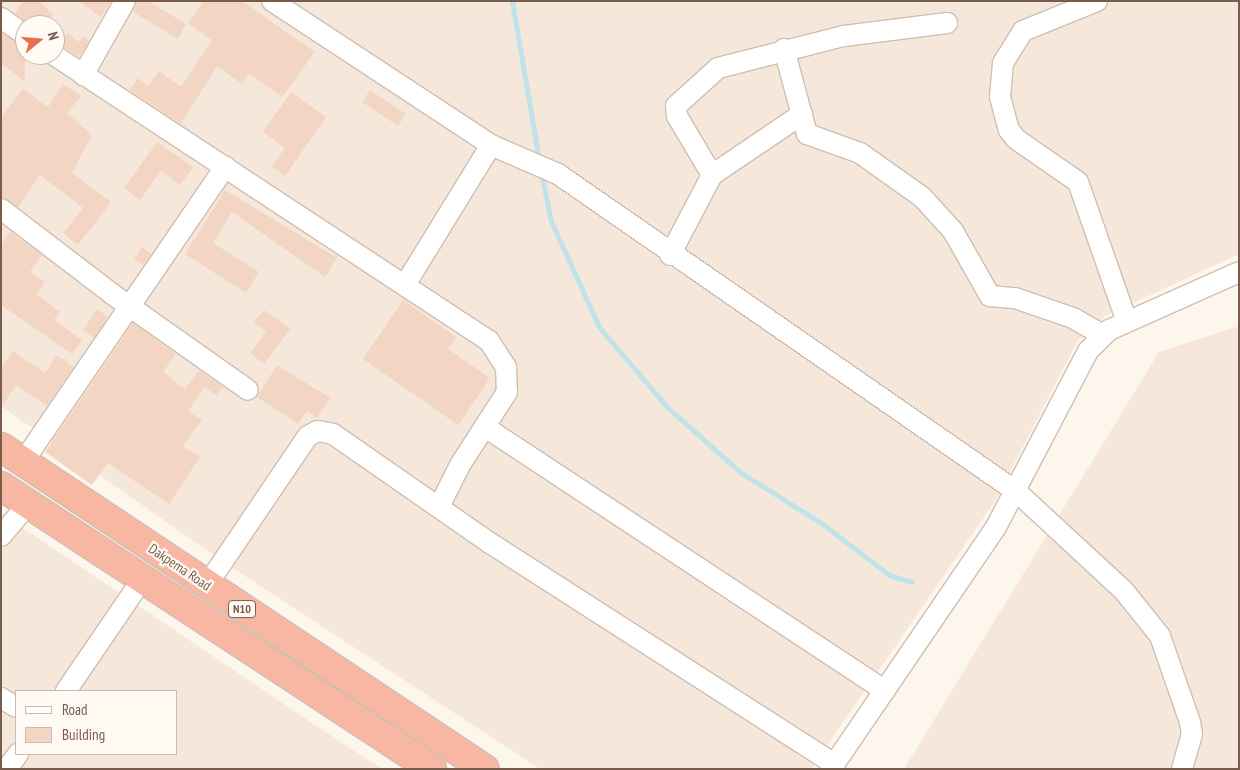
<!DOCTYPE html>
<html>
<head>
<meta charset="utf-8">
<style>
  body { margin:0 }
  #map { position:relative; width:1240px; height:770px; overflow:hidden; background:#fdf6ec; font-family:"PT Sans Narrow",sans-serif }
  div>[style] { position:absolute }
  [style*='--x'] { left:calc(var(--x)*1px); top:calc(var(--y)*1px); width:calc(var(--w)*1px); rotate:calc(var(--a)*1deg) }
  .residential>* { inset:0; background:#f5e8da }
  .stream>* { height:5px; margin:-2.5px; padding:0 2.5px; transform-origin:2.5px; border-radius:2.5px; background:#bfe3e8 }
  .building>* { inset:0; background:#f3d5c3 }
  .roads { filter:drop-shadow(1px 0 #d1beb0) drop-shadow(-1px 0 #d1beb0) drop-shadow(0 1px #d1beb0) drop-shadow(0 -1px #d1beb0) }
  .street>* { height:20px; margin:-10px; padding:0 10px; transform-origin:10px; border-radius:10px; background:#fff }
  .highway>* { height:28px; margin:-14px; padding:0 14px; transform-origin:14px; border-radius:14px; background:#f7b7a3 }
  span { translate:-50% -50%; white-space:nowrap; text-align:center; line-height:1.15; -webkit-text-stroke:4.5px #fffaf3; paint-order:stroke }
  .shield-label span { padding:1px 4px; background:#fffaf3; border:1px solid; border-radius:4px; -webkit-text-stroke-width:0 }
  .shield-label { font-size:12px; color:#7a5c4d; font-weight:700 }
  .street-label { font-size:14px; color:#7a5c4d }
  .frame { position:absolute; inset:0; border:2px solid #7a5c4d; pointer-events:none }
  .legend { position:absolute; left:15px; top:690px; width:162px; height:65px; box-sizing:border-box; background:#fffaf3; border:1px solid #cabbb1; margin:0; padding:6px 9px; list-style:none; font-size:15px; color:#7a5c4d }
  .legend li { display:flex; align-items:center; gap:10px; height:25px }
  .legend b { width:25px; border:1px solid #cabbb1 }
  .north { position:absolute; left:15px; top:15px; width:50px; height:50px; box-sizing:border-box; background:#fffaf3; border:1px solid #cabbb1; border-radius:50%; rotate:73deg; font-size:14px; font-weight:700; line-height:20px; text-align:center; color:#7a5c4d }
  .north::after { content:''; display:block; margin:auto; width:18px; height:22px; background:#e76f51; clip-path:polygon(50% 0,100% 100%,50% 72%,0 100%) }
</style>
</head>
<body>
<div id="map">
  <div class="residential">
    <i style="clip-path:polygon(evenodd,1px 1px,1239px 1px,1239px 254px,1105px 316px,1078px 340px,995px 501px,811px 769px,540px 769px,219px 559px,1px 406px,1px 1px,25px 25px,55px 25px,55px 55px,25px 55px,25px 25px)"></i>
    <i style="clip-path:polygon(1239px 326px,1239px 769px,904px 769px,1159px 352px)"></i>
    <i style="clip-path:polygon(evenodd,1px 513px,318px 727px,382px 769px,1px 769px,1px 513px,16px 691px,176px 691px,176px 754px,16px 754px,16px 691px)"></i>
  </div>
  <div class="stream">
    <i style="--x:512;--y:1;--w:162;--a:80.4"></i>
    <i style="--x:541;--y:172;--w:50;--a:78.5"></i>
    <i style="--x:551;--y:221;--w:116;--a:65.6"></i>
    <i style="--x:599;--y:327;--w:105;--a:49.6"></i>
    <i style="--x:667;--y:407;--w:98;--a:41.7"></i>
    <i style="--x:740;--y:472;--w:99;--a:32.2"></i>
    <i style="--x:824;--y:525;--w:82;--a:37.6"></i>
    <i style="--x:889;--y:575;--w:24;--a:17"></i>
  </div>
  <div class="building">
    <i style="clip-path:polygon(23px 1px,39px 1px,53px 14px,45px 25px,31px 25px,15px 13px)"></i>
    <i style="clip-path:polygon(78px 1px,111px 1px,101px 17px)"></i>
    <i style="clip-path:polygon(138px 1px,148px 1px,186px 24px,178px 39px,133px 12px)"></i>
    <i style="clip-path:polygon(203px 1px,242px 1px,315px 52px,282px 97px,249px 73px,242px 84px,217px 66px,181px 124px,129px 90px,138px 78px,148px 86px,159px 71px,181px 87px,212px 40px,188px 24px)"></i>
    <i style="clip-path:polygon(1px 33px,25px 47px,25px 82px,1px 63px)"></i>
    <i style="clip-path:polygon(68px 33px,78px 42px,83px 36px,89px 41px,79px 57px,59px 44px)"></i>
    <i style="clip-path:polygon(63px 84px,81px 96px,67px 113px,92px 135px,72px 173px,111px 202px,78px 245px,63px 233px,83px 208px,40px 175px,18px 207px,1px 197px,1px 117px,23px 89px,48px 107px)"></i>
    <i style="clip-path:polygon(370px 90px,406px 114px,398px 126px,362px 102px)"></i>
    <i style="clip-path:polygon(291px 92px,326px 117px,285px 176px,272px 166px,285px 148px,263px 132px)"></i>
    <i style="clip-path:polygon(157px 142px,193px 167px,180px 185px,161px 171px,140px 200px,124px 188px)"></i>
    <i style="clip-path:polygon(225px 190px,337px 258px,325px 277px,232px 212px,213px 243px,259px 272px,246px 293px,185px 254px)"></i>
    <i style="clip-path:polygon(10px 232px,42px 255px,30px 272px,45px 282px,37px 294px,60px 312px,54px 320px,82px 340px,72px 354px,1px 305px,1px 245px)"></i>
    <i style="clip-path:polygon(142px 247px,151px 254px,143px 265px,134px 259px)"></i>
    <i style="clip-path:polygon(403px 300px,456px 337px,448px 349px,490px 378px,458px 425px,363px 359px)"></i>
    <i style="clip-path:polygon(97px 309px,108px 317px,94px 338px,83px 330px)"></i>
    <i style="clip-path:polygon(264px 310px,290px 329px,264px 364px,250px 353px,266px 332px,254px 322px)"></i>
    <i style="clip-path:polygon(133px 323px,176px 354px,163px 372px,185px 389px,199px 370px,223px 387px,217px 396px,205px 387px,188px 411px,202px 420px,183px 446px,200px 457px,169px 504px,108px 463px,92px 485px,45px 452px)"></i>
    <i style="clip-path:polygon(13px 351px,45px 373px,57px 355px,74px 367px,47px 406px,16px 385px,1px 408px,1px 369px)"></i>
    <i style="clip-path:polygon(277px 365px,330px 398px,317px 418px,307px 411px,298px 424px,257px 397px)"></i>
  </div>
  <div class="roads">
    <div class="street">
      <i style="--x:272;--y:1;--w:262;--a:33.3"></i>
      <i style="--x:491;--y:145;--w:164;--a:121.6"></i>
      <i style="--x:1097;--y:1;--w:80;--a:157.9"></i>
      <i style="--x:1023;--y:31;--w:38;--a:122"></i>
      <i style="--x:1003;--y:63;--w:34;--a:95"></i>
      <i style="--x:1000;--y:97;--w:34;--a:75"></i>
      <i style="--x:1009;--y:130;--w:11;--a:52"></i>
      <i style="--x:1016;--y:139;--w:75;--a:34.7"></i>
      <i style="--x:1078;--y:182;--w:148;--a:70.7"></i>
      <i style="--x:1;--y:18;--w:29;--a:35"></i>
      <i style="--x:784;--y:49;--w:88;--a:74.9"></i>
      <i style="--x:807;--y:134;--w:56;--a:19.7"></i>
      <i style="--x:860;--y:153;--w:76;--a:35.4"></i>
      <i style="--x:922;--y:197;--w:46;--a:47.6"></i>
      <i style="--x:953;--y:231;--w:75;--a:60.4"></i>
      <i style="--x:990;--y:296;--w:25;--a:5"></i>
      <i style="--x:1015;--y:298;--w:61;--a:19"></i>
      <i style="--x:1073;--y:318;--w:34;--a:30"></i>
      <i style="--x:54;--y:55;--w:521;--a:33.32"></i>
      <i style="--x:489;--y:341;--w:31;--a:57"></i>
      <i style="--x:506;--y:367;--w:25;--a:88"></i>
      <i style="--x:507;--y:392;--w:87;--a:122.8"></i>
      <i style="--x:460;--y:465;--w:45;--a:116.6"></i>
      <i style="--x:83;--y:75;--w:85;--a:-60.4"></i>
      <i style="--x:491;--y:145;--w:73;--a:23.4"></i>
      <i style="--x:558;--y:174;--w:558;--a:34.71"></i>
      <i style="--x:1017;--y:492;--w:146;--a:42.8"></i>
      <i style="--x:1124;--y:591;--w:58;--a:51.3"></i>
      <i style="--x:1160;--y:636;--w:91;--a:70.8"></i>
      <i style="--x:1190;--y:722;--w:12;--a:81"></i>
      <i style="--x:1192;--y:734;--w:36;--a:106"></i>
      <i style="--x:712;--y:175;--w:69;--a:-120.7"></i>
      <i style="--x:677;--y:116;--w:10;--a:-96"></i>
      <i style="--x:676;--y:106;--w:57;--a:-42.1"></i>
      <i style="--x:718;--y:68;--w:130;--a:-14.3"></i>
      <i style="--x:844;--y:36;--w:104;--a:-7.2"></i>
      <i style="--x:1;--y:209;--w:140;--a:37.4"></i>
      <i style="--x:112;--y:294;--w:166;--a:35.2"></i>
      <i style="--x:670;--y:255;--w:90;--a:-62.3"></i>
      <i style="--x:712;--y:175;--w:109;--a:-34.1"></i>
      <i style="--x:485;--y:427;--w:479;--a:33.4"></i>
      <i style="--x:23;--y:462;--w:358;--a:-55.6"></i>
      <i style="--x:1;--y:536;--w:42;--a:-49.8"></i>
      <i style="--x:207;--y:585;--w:180;--a:-55.9"></i>
      <i style="--x:308;--y:436;--w:11;--a:-27"></i>
      <i style="--x:318;--y:431;--w:15;--a:11"></i>
      <i style="--x:333;--y:434;--w:191;--a:34.8"></i>
      <i style="--x:490;--y:543;--w:409;--a:32.7"></i>
      <i style="--x:66;--y:691;--w:133;--a:-55.7"></i>
      <i style="--x:1;--y:698;--w:17;--a:31"></i>
      <i style="--x:7;--y:769;--w:19;--a:-54"></i>
      <i style="--x:831;--y:769;--w:293;--a:-55.7"></i>
      <i style="--x:996;--y:527;--w:199;--a:-62.4"></i>
      <i style="--x:1088;--y:351;--w:30;--a:-45"></i>
      <i style="--x:1109;--y:330;--w:142;--a:-24"></i>
    </div>
    <div class="highway">
      <i style="--x:1;--y:447;--w:581;--a:33.64"></i>
      <i style="--x:1;--y:486;--w:516;--a:33.29"></i>
    </div>
  </div>
  <div class="shield-label">
    <span style="left:242px;top:609px">N10</span>
  </div>
  <div class="street-label">
    <span style="left:180px;top:567px;rotate:34deg">Dakpema Road</span>
  </div>
  <div class="frame"></div>
  <ul class="legend">
  <li><b style="height:6px;background:#fff"></b>Road</li>
  <li><b style="height:14px;background:#f3d5c3"></b>Building</li>
  </ul>
  <div class="north">N</div>
</div>
</body>
</html>
